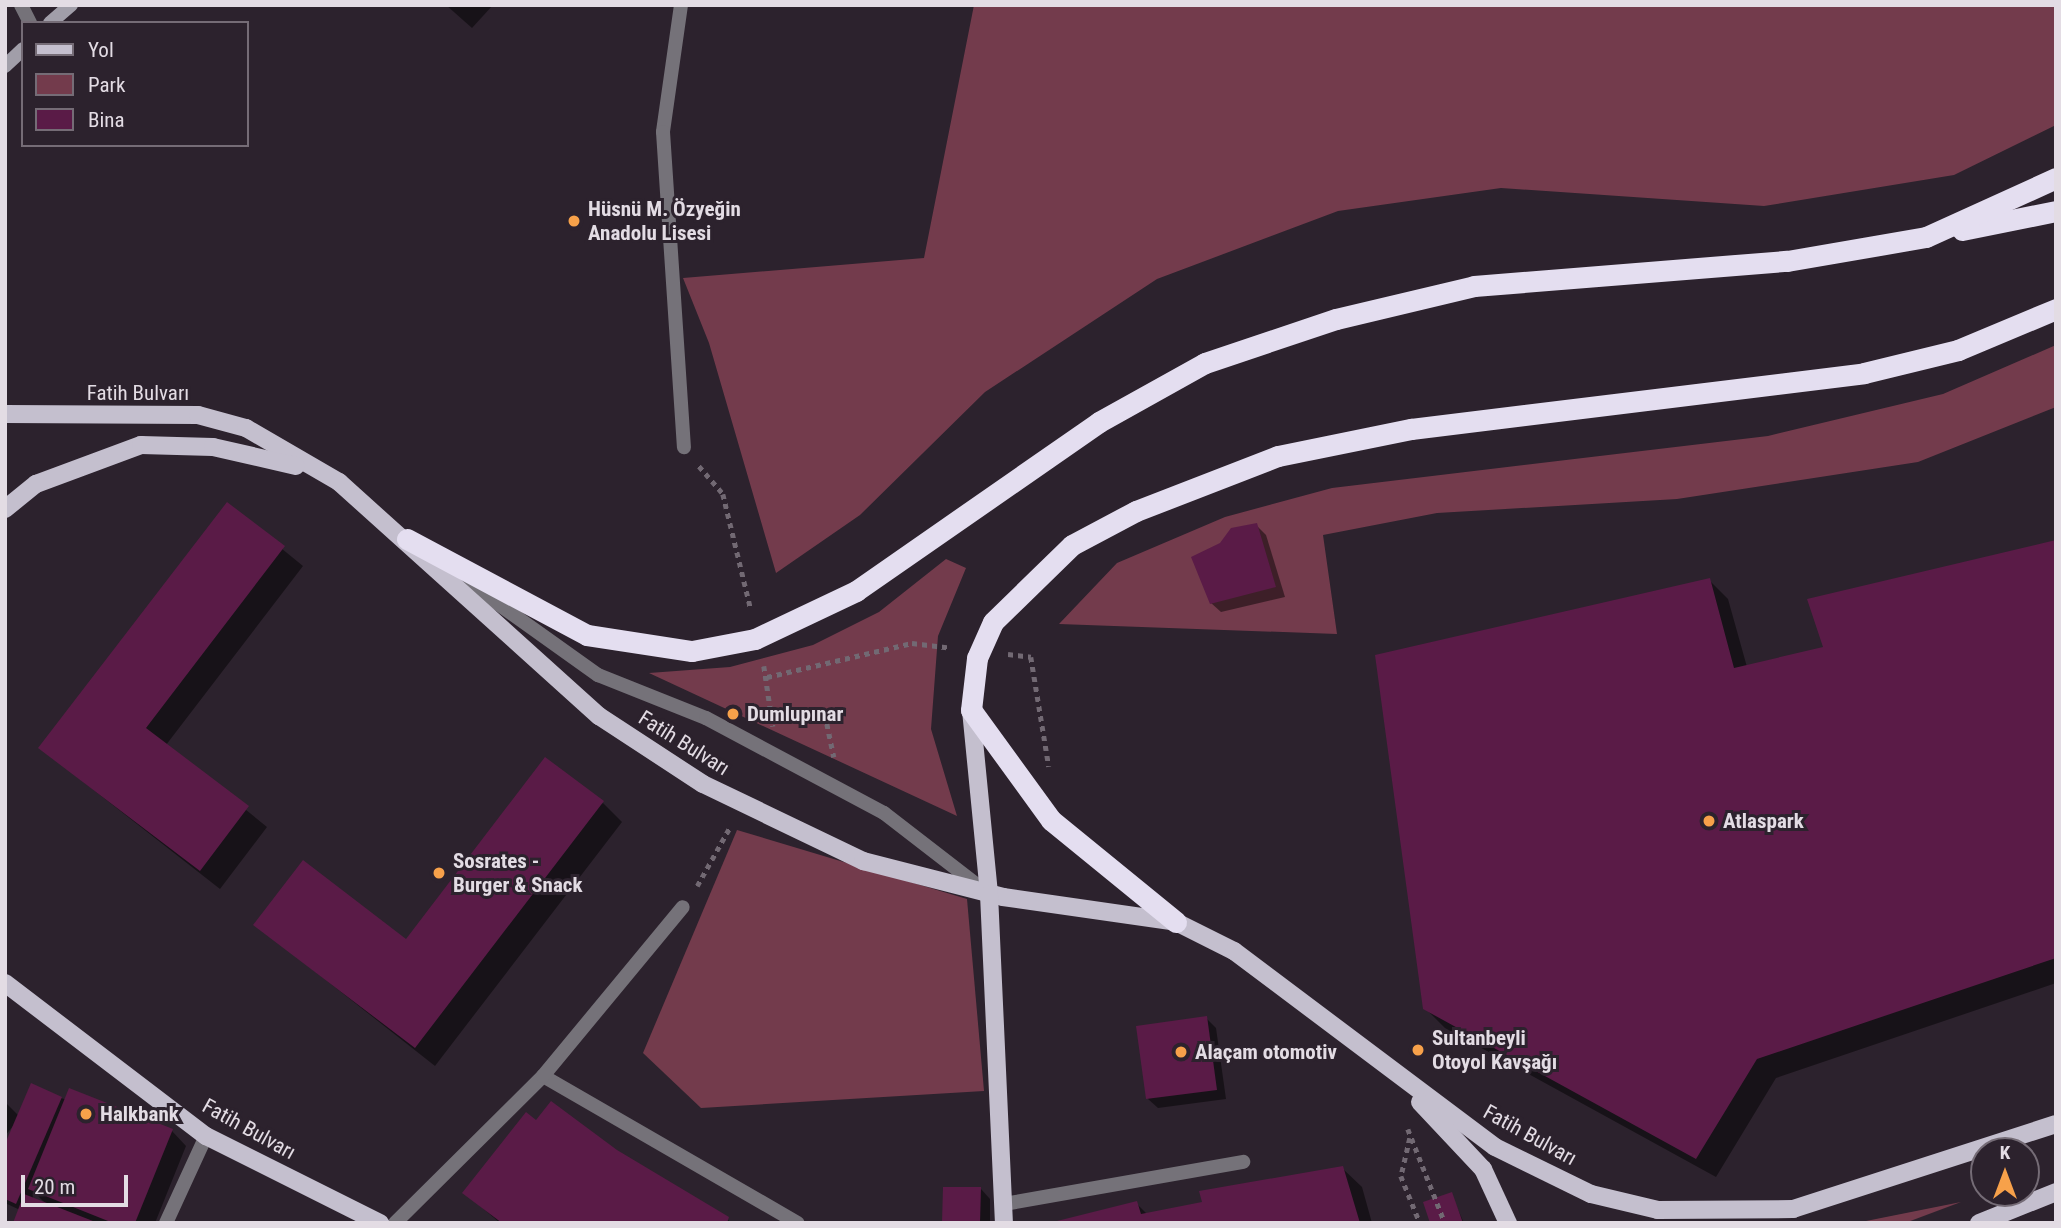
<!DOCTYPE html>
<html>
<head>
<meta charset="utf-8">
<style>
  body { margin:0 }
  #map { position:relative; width:2061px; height:1228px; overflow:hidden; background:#2c222d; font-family:"Roboto Condensed",sans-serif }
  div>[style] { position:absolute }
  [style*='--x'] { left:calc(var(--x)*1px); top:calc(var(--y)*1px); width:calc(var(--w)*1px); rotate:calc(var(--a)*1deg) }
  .green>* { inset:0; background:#733b4c }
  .shadow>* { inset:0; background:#0007 }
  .building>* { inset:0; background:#5a1b47 }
  .path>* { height:4.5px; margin-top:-2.25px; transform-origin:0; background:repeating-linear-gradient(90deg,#726973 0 5px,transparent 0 10px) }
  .service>* { height:14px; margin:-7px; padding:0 7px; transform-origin:7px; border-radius:7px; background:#757279 }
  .minor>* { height:14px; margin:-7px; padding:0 7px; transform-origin:7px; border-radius:7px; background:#757279 }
  .secondary>* { height:14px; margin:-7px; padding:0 7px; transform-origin:7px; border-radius:7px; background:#a19ea9 }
  .primary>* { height:18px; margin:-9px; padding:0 9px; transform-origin:9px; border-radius:9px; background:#c4bfce }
  .motorway>* { height:21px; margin:-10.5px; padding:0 10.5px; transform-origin:10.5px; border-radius:10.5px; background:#e4def0 }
  .dots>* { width:19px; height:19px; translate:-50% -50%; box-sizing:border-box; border:4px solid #2c222d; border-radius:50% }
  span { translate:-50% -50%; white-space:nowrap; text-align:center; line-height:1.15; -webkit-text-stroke:6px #2c222d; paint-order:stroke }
  .poi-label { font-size:21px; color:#e3dce4; font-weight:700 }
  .left { translate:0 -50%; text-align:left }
  .street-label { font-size:21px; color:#e3dce4 }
  .frame { position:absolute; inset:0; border:7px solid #e3dce4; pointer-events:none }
  .legend { position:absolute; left:21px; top:21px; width:228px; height:126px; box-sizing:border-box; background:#2c222d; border:2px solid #756c76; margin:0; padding:9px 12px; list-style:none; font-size:21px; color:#e3dce4 }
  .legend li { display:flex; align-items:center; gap:14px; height:35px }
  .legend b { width:35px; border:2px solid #756c76 }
  .north { position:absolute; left:1970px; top:1137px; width:70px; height:70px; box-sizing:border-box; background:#2c222d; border:2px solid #756c76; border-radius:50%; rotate:0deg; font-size:19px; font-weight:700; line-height:28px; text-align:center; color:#e3dce4 }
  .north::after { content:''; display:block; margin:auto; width:24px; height:32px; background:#f7a14a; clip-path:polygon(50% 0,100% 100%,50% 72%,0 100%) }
  .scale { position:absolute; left:21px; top:1175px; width:107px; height:32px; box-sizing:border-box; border:4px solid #e3dce4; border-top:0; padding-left:9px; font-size:21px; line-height:24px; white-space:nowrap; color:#e3dce4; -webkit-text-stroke:5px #2c222d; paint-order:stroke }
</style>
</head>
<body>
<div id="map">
  <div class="green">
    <i style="clip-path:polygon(974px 5px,2056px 5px,2056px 125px,1954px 175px,1764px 206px,1501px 188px,1338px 211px,1157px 279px,985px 392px,860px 515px,776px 573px,709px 343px,683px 278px,924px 258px)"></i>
    <i style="clip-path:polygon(2056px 345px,2056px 407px,1918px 462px,1677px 499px,1437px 513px,1323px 535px,1337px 634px,1059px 624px,1117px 563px,1225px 517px,1332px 488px,1768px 436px,1943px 394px)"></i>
    <i style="clip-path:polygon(946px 559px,966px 568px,938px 636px,931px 729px,957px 816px,649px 673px,730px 667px,813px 645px,879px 612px)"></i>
    <i style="clip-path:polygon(737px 830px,967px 899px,984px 1091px,701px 1108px,643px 1053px)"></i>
    <i style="clip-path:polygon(1961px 1202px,1905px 1223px,1856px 1223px)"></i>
  </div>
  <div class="shadow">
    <i style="clip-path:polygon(446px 5px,493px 5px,472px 28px)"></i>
    <i style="clip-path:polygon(227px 504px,303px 566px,166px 745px,267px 827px,220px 889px,40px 748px)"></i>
    <i style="clip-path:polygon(1256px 525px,1266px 535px,1285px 597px,1221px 612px,1211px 603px,1221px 545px)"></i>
    <i style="clip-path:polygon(2056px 542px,2056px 983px,1776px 1078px,1716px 1177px,1445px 1028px,1425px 1008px,1709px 580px,1728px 599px,1747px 667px,1826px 648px)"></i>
    <i style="clip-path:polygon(603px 803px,622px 822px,435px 1066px,256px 925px,406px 942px)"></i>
    <i style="clip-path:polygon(1206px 1018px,1216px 1028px,1226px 1099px,1158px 1108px,1148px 1099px)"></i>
    <i style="clip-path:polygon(evenodd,61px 1098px,172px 1131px,186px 1146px,155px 1223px,15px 1223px,20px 1210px,5px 1203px,5px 1148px,17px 1121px,5px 1136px,5px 1102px,19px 1116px,61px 1098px,35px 1193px,47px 1205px,32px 1199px,35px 1193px)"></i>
    <i style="clip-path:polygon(536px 1122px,616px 1151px,733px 1223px,500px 1223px,465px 1193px)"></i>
    <i style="clip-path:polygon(1342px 1168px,1362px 1187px,1372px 1223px,1052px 1223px,1136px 1203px,1147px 1214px,1204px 1204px)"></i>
    <i style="clip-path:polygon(981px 1189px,990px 1199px,990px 1223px,944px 1223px)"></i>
    <i style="clip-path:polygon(1451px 1194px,1464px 1223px,1432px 1223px)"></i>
  </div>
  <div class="building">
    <i style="clip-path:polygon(227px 502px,285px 546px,146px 728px,249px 806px,200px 871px,38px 748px)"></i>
    <i style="clip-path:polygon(1257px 523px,1276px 587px,1210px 604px,1191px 557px,1220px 543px,1231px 528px)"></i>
    <i style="clip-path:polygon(2056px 540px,2056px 958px,1757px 1059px,1696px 1159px,1423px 1009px,1375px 655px,1710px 578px,1734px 668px,1823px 647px,1807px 599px)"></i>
    <i style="clip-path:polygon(545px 757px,604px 801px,415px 1048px,253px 925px,303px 860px,406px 939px)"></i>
    <i style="clip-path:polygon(1207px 1016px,1217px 1090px,1146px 1099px,1136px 1026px)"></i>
    <i style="clip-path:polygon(31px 1083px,62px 1097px,16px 1204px,5px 1199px,5px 1144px)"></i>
    <i style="clip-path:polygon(69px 1088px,173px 1129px,135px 1223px,113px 1223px,28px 1189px)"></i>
    <i style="clip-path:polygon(551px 1101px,617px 1150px,729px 1217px,727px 1223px,502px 1223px,462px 1193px,526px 1112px,536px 1120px)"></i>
    <i style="clip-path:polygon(1343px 1166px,1360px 1223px,1049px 1223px,1137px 1201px,1141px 1214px,1202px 1202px,1199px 1191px)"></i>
    <i style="clip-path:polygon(943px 1187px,981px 1187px,980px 1223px,942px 1223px)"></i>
    <i style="clip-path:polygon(1452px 1192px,1463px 1223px,1430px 1223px,1423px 1202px)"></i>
    <i style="clip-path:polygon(24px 1194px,98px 1223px,13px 1223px)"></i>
  </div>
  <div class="path">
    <i style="--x:699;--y:466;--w:37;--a:49"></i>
    <i style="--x:723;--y:494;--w:119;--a:76.4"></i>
    <i style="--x:1008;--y:654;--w:23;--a:7"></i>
    <i style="--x:1031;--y:657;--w:111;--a:80.7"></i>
    <i style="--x:764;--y:666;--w:61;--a:81.5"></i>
    <i style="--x:767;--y:677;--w:149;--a:-13.2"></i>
    <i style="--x:912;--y:643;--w:39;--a:7"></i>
    <i style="--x:775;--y:721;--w:50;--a:-8"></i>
    <i style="--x:825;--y:714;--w:44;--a:78.2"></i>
    <i style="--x:697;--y:886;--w:68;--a:-60.8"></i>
    <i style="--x:1408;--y:1129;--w:101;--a:68.5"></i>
    <i style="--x:1410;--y:1138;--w:39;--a:103"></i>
    <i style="--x:1401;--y:1176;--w:51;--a:68"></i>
  </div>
  <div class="service">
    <i style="--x:459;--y:576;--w:171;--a:35.5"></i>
    <i style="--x:598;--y:675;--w:116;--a:21.7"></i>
    <i style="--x:706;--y:718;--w:202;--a:28.1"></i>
    <i style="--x:884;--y:813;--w:128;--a:37.7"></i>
  </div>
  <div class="minor">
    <i style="--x:21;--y:5;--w:20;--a:63"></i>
    <i style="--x:681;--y:5;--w:128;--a:98.1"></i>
    <i style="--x:663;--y:132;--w:316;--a:86.2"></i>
    <i style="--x:543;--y:1076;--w:294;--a:30"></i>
    <i style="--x:1004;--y:1204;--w:243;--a:-10"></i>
    <i style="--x:166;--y:1223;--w:96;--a:-65.3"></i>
    <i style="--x:395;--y:1223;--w:209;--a:-44.8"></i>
    <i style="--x:543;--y:1076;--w:219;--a:-50.4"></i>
  </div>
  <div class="secondary">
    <i style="--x:50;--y:23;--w:28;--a:-41"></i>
    <i style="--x:5;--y:66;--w:25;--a:-43"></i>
  </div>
  <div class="primary">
    <i style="--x:5;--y:414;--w:193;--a:0.3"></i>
    <i style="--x:198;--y:415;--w:50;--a:15.2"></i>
    <i style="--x:246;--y:428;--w:108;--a:30.1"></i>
    <i style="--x:339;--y:482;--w:350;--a:42"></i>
    <i style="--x:599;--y:716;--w:124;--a:33.2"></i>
    <i style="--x:703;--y:784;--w:178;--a:25.7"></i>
    <i style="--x:863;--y:861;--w:145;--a:14.4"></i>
    <i style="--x:1003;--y:897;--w:175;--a:8.2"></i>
    <i style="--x:1176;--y:922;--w:65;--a:26.6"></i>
    <i style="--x:1234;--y:951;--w:326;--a:36.9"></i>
    <i style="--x:1495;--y:1147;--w:107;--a:26.1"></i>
    <i style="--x:1591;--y:1194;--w:69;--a:13.4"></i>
    <i style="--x:1658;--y:1210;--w:135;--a:-0.4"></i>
    <i style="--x:1793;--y:1209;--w:276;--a:-17.9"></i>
    <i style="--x:5;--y:509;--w:40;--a:-39"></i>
    <i style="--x:36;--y:484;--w:112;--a:-20.4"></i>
    <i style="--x:141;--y:445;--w:72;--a:1.6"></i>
    <i style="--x:213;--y:447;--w:85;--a:12.9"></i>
    <i style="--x:971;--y:710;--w:185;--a:84.4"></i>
    <i style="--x:989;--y:894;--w:329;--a:87.4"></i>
    <i style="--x:5;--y:983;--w:253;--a:37.3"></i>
    <i style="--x:206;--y:1136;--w:195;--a:26.6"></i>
    <i style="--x:1420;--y:1102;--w:92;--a:46.8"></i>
    <i style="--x:1483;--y:1169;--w:60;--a:65.2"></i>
    <i style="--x:1979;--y:1223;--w:83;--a:-21.9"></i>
  </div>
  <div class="motorway">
    <i style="--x:1962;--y:230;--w:96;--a:-11.4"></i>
    <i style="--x:407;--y:539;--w:204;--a:28.1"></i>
    <i style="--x:587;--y:635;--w:106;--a:8.7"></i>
    <i style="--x:692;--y:651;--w:64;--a:-10.8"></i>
    <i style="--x:755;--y:639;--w:112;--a:-25.4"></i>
    <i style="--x:856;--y:591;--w:296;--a:-34.8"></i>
    <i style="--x:1099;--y:422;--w:121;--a:-29.1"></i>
    <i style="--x:1205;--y:363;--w:138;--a:-18.6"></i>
    <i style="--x:1336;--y:319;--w:142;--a:-13.4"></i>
    <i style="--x:1474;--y:286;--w:314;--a:-4.6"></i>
    <i style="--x:1787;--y:261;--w:141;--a:-9.8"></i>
    <i style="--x:1926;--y:237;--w:143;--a:-24.4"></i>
    <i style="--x:1176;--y:922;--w:161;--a:-140.8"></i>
    <i style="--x:1051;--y:820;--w:136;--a:-126"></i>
    <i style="--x:971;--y:710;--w:52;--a:-83.4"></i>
    <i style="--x:977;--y:658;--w:39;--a:-66"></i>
    <i style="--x:993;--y:622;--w:110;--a:-44.3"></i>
    <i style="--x:1072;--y:545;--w:72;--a:-28"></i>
    <i style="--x:1136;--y:511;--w:152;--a:-21.2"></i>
    <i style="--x:1278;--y:456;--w:136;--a:-11.5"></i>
    <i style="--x:1411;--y:429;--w:456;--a:-7"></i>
    <i style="--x:1864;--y:373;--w:97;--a:-13.7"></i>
    <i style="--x:1958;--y:350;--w:106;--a:-22.7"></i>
  </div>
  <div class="dots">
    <i style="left:574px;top:221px;background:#f7a14a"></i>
    <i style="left:733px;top:714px;background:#f7a14a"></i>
    <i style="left:1709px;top:821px;background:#f7a14a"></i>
    <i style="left:439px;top:873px;background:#f7a14a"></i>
    <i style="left:1418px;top:1050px;background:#f7a14a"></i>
    <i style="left:1181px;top:1052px;background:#f7a14a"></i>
    <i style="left:86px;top:1114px;background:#f7a14a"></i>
  </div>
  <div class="poi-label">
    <span class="left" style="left:588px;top:221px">Hüsnü M. Özyeğin<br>Anadolu Lisesi</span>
    <span class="left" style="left:747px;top:714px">Dumlupınar</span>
    <span class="left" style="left:1723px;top:821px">Atlaspark</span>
    <span class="left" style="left:453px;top:873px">Sosrates -<br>Burger &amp; Snack</span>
    <span class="left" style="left:1432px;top:1050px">Sultanbeyli<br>Otoyol Kavşağı</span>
    <span class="left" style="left:1195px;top:1052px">Alaçam otomotiv</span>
    <span class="left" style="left:100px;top:1114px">Halkbank</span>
  </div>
  <div class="street-label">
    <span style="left:138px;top:393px">Fatih Bulvarı</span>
    <span style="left:684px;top:743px;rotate:32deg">Fatih Bulvarı</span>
    <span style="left:249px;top:1129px;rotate:29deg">Fatih Bulvarı</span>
    <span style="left:1530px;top:1135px;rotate:29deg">Fatih Bulvarı</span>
  </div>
  <div class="frame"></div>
  <ul class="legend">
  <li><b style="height:9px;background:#c4bfce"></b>Yol</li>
  <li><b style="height:19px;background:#733b4c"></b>Park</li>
  <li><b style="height:19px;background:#5a1b47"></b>Bina</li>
  </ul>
  <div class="north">K</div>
  <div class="scale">20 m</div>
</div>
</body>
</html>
